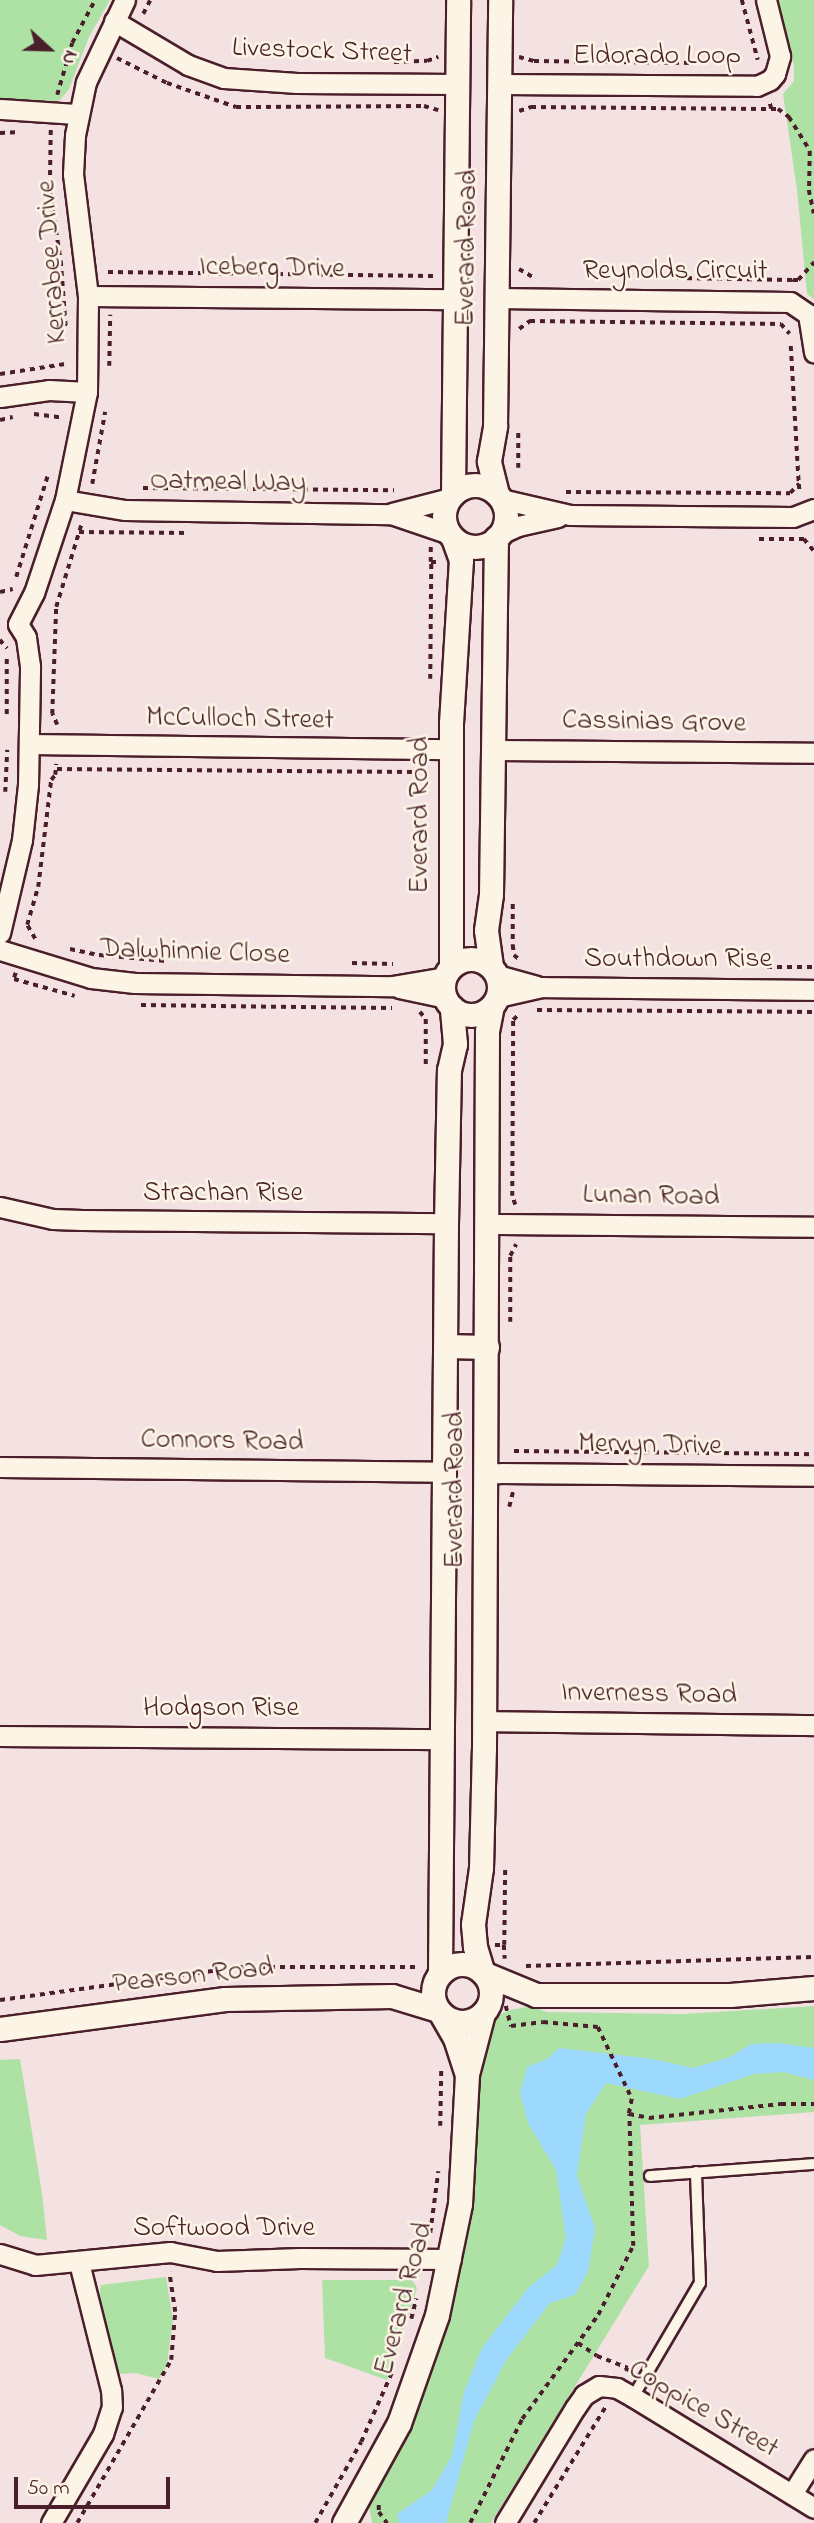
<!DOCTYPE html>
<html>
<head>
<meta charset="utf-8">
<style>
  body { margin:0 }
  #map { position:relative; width:814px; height:2523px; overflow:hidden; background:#f4e2e3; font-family:"Indie Flower",sans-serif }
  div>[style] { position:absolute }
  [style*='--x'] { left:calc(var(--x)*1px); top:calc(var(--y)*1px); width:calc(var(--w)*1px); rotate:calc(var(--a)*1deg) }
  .green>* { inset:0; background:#aee2a4 }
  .water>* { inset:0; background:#9cd9fd }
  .path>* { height:3.5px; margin-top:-1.75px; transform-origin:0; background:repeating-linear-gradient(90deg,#4a1f2b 0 5px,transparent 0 10px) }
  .roads { filter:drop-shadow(2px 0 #4a1f2b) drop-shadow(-2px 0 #4a1f2b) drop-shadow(0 2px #4a1f2b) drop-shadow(0 -2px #4a1f2b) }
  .service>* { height:10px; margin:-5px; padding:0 5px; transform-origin:5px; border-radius:5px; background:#fcf5e5 }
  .minor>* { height:19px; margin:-9.5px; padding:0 9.5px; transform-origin:9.5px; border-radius:9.5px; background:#fcf5e5 }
  .tertiary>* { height:23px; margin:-11.5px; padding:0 11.5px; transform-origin:11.5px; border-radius:11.5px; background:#fcf5e5 }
  .tertiary>.ring { margin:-11.5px; padding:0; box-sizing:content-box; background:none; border:23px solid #fcf5e5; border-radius:50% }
  span { translate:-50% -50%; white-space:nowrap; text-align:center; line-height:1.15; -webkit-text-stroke:5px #fcf5e5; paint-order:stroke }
  .street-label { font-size:28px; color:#4a1f2b }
  .north { position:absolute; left:14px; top:14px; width:70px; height:70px; -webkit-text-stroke:5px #fcf5e5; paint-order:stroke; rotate:112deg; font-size:19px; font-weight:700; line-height:28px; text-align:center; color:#4a1f2b }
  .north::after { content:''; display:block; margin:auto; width:24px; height:32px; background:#4a1f2b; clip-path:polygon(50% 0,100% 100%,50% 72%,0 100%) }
  .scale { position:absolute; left:14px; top:2477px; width:156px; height:32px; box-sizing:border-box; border:4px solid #4a1f2b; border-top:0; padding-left:9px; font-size:21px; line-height:24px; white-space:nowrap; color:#4a1f2b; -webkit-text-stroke:5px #fcf5e5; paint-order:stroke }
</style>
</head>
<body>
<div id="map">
  <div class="green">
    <i style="clip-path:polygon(0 0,110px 0,89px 37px,69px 89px,60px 100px,46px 103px,0 100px)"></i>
    <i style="clip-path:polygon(778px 0,814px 0,814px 299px,807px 294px,797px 190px,783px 94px,794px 81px,794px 66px)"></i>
    <i style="clip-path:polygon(531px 2006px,547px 2012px,682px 2014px,814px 2006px,814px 2112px,640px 2125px,649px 2266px,491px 2523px,372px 2523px,369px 2505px,425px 2389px,445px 2333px,458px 2282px,469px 2222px,475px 2165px,478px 2066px,492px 2018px,510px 2010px)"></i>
    <i style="clip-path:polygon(20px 2059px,42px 2193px,47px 2240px,20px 2236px,0 2225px,0 2060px)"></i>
    <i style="clip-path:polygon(166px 2277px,173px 2320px,167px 2365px,159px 2379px,135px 2373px,119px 2374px,99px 2296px,101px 2285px)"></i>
    <i style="clip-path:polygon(322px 2280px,412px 2280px,417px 2288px,387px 2380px,325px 2358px)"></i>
  </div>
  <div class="water">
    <i style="clip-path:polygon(778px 2043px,814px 2048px,814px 2080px,783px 2072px,754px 2074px,680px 2099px,606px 2083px,586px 2114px,577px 2176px,595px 2228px,588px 2272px,575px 2295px,550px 2303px,507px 2359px,474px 2421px,446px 2523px,399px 2523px,397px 2514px,432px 2490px,452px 2456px,464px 2392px,482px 2348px,528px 2288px,557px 2265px,566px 2238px,556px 2170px,528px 2123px,520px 2093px,527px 2067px,547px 2059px,559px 2048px,653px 2059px,693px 2068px,730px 2057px,751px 2044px)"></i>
  </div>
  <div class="path">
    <i style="--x:742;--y:0;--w:62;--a:75.1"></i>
    <i style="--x:143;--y:14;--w:16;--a:-63"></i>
    <i style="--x:519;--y:57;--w:16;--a:15"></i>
    <i style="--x:534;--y:61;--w:162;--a:0.7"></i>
    <i style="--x:117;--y:58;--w:56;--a:26.6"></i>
    <i style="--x:167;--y:83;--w:73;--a:19.2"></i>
    <i style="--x:236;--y:107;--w:188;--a:-0.3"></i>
    <i style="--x:424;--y:106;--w:15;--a:16"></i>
    <i style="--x:394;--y:62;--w:33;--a:-2"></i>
    <i style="--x:427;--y:61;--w:12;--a:-20"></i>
    <i style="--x:57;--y:95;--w:54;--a:-73.9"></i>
    <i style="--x:72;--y:43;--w:49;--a:-61.9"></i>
    <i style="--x:771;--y:109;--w:7;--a:0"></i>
    <i style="--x:778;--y:109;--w:14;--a:36"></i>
    <i style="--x:789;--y:117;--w:40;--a:58"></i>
    <i style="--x:810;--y:151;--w:39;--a:91"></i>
    <i style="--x:809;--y:190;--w:24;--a:78"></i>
    <i style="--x:519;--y:111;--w:13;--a:-18"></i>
    <i style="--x:531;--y:107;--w:240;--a:0.5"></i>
    <i style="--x:771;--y:109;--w:8;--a:-104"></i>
    <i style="--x:51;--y:130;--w:61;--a:90.9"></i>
    <i style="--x:50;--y:191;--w:71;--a:81.1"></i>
    <i style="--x:61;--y:261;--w:67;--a:85.7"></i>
    <i style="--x:0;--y:133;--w:20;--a:-3"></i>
    <i style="--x:519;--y:269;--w:16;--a:30"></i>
    <i style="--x:108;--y:272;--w:325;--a:0.7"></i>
    <i style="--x:677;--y:278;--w:116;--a:1"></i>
    <i style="--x:793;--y:280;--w:2;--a:117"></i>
    <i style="--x:793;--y:280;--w:5;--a:0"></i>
    <i style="--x:798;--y:280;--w:24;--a:-48"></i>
    <i style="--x:519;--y:329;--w:14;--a:-36"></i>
    <i style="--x:530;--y:321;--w:251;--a:0.7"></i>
    <i style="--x:781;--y:324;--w:13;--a:48"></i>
    <i style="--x:791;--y:346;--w:138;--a:86.7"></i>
    <i style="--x:109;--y:366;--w:51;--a:-88.9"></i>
    <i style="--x:0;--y:374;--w:66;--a:-8.7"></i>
    <i style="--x:34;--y:414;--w:26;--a:7"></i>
    <i style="--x:0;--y:420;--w:13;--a:-13"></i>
    <i style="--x:518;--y:468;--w:37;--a:-90"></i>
    <i style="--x:92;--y:484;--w:73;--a:-79.8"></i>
    <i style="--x:143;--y:488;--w:251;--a:0.5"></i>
    <i style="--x:566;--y:492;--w:224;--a:0.3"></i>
    <i style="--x:790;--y:493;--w:13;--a:-45"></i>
    <i style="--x:799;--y:484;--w:10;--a:84"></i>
    <i style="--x:79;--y:532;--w:110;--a:0.5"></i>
    <i style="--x:759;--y:539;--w:45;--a:0"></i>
    <i style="--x:804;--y:539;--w:16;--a:50"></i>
    <i style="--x:431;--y:547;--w:15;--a:90"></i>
    <i style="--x:431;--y:562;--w:9;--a:0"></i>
    <i style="--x:16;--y:577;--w:108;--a:-72.7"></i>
    <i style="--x:0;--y:592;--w:13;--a:-13"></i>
    <i style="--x:0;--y:640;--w:11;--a:49"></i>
    <i style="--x:7;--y:659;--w:56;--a:90"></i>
    <i style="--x:430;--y:679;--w:117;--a:-89.5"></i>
    <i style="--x:57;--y:725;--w:12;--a:-114"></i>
    <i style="--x:52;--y:714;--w:107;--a:-87.9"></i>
    <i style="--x:56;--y:607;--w:89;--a:-73"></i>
    <i style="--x:57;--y:769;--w:357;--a:0.5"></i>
    <i style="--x:414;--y:772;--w:16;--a:15"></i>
    <i style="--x:5;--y:792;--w:42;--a:-87.3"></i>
    <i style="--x:513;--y:904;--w:41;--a:90"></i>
    <i style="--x:513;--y:945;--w:10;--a:84"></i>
    <i style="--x:514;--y:955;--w:8;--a:40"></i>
    <i style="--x:35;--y:939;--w:16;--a:-120"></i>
    <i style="--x:27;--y:925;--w:40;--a:-74"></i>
    <i style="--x:38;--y:887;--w:108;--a:-83.1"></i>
    <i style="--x:51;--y:780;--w:6;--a:-51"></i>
    <i style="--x:55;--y:775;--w:11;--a:-85"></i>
    <i style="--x:70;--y:949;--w:30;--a:12"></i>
    <i style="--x:99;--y:955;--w:67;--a:5.1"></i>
    <i style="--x:352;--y:963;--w:41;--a:1.4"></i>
    <i style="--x:767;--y:967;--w:47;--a:0"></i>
    <i style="--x:16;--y:973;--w:6;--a:108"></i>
    <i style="--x:14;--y:979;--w:63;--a:15.6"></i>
    <i style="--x:141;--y:1005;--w:251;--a:0.7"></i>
    <i style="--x:537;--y:1010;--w:277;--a:0.4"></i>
    <i style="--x:420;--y:1012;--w:9;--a:49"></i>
    <i style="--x:426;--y:1019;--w:50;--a:90"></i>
    <i style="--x:515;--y:1205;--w:9;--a:-108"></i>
    <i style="--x:512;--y:1196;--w:176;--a:-89.7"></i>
    <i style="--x:513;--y:1020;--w:10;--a:-45"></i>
    <i style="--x:510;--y:1322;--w:66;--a:-90"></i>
    <i style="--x:510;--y:1256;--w:13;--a:-63"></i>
    <i style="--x:514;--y:1451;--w:300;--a:0.6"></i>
    <i style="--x:509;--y:1507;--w:16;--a:-76"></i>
    <i style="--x:495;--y:1945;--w:9;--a:0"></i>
    <i style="--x:504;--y:1945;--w:14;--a:86"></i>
    <i style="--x:504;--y:1945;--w:79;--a:-89.3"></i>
    <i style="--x:526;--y:1966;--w:288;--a:-1.8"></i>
    <i style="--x:0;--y:2000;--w:242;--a:-7.8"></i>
    <i style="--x:240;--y:1967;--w:177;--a:0"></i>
    <i style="--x:506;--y:2006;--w:21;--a:76"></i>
    <i style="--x:511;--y:2026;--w:32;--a:-7"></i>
    <i style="--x:543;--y:2022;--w:55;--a:5.2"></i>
    <i style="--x:598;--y:2027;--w:80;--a:64.7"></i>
    <i style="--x:632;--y:2099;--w:15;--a:101"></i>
    <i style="--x:629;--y:2114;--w:20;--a:11"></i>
    <i style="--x:649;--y:2118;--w:133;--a:-6.1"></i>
    <i style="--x:781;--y:2104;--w:33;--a:0"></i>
    <i style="--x:440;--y:2126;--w:59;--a:-89"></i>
    <i style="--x:430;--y:2233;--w:62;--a:-82.5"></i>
    <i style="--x:411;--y:2319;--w:21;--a:-76"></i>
    <i style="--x:578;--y:2343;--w:23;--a:34"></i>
    <i style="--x:597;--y:2356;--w:33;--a:21"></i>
    <i style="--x:628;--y:2368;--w:4;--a:117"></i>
    <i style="--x:379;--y:2505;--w:7;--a:90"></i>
    <i style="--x:379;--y:2512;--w:14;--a:54"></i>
    <i style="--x:77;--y:2523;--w:188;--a:-60"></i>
    <i style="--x:171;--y:2360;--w:48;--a:-85.2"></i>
    <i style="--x:175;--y:2312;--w:40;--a:-98.5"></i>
    <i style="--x:315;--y:2523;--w:93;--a:-60.4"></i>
    <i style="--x:361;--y:2442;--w:77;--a:-66.1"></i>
    <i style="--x:470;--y:2523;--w:116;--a:-63.4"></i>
    <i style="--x:522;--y:2419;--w:129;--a:-53.8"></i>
    <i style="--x:598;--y:2315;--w:77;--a:-63.1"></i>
    <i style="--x:633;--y:2246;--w:132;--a:-91.7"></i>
    <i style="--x:534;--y:2523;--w:137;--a:-58.4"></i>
  </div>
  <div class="roads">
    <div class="service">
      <i style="--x:650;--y:2176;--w:164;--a:-4.2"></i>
      <i style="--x:633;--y:2397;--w:132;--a:-59.6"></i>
      <i style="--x:700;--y:2283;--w:111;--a:-92.1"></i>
    </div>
    <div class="minor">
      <i style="--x:114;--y:21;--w:86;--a:30.7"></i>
      <i style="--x:188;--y:65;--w:38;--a:20"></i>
      <i style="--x:224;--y:78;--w:73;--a:3.9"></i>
      <i style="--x:297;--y:83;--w:161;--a:0.4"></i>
      <i style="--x:500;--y:84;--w:257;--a:0.4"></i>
      <i style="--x:757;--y:86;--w:14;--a:-25"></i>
      <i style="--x:770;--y:80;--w:8;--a:-50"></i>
      <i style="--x:775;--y:74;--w:19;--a:-74"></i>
      <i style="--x:780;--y:56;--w:58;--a:-104"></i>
      <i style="--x:0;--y:109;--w:78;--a:3.7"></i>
      <i style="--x:88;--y:296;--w:367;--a:0.5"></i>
      <i style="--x:497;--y:298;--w:293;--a:0.8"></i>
      <i style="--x:790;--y:302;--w:22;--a:34"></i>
      <i style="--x:808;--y:314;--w:39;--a:81"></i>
      <i style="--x:0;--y:397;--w:49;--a:-8.1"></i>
      <i style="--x:49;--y:390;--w:38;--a:3"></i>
      <i style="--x:501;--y:499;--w:71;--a:13.1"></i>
      <i style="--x:570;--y:515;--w:223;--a:0.5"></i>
      <i style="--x:793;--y:517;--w:22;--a:-21"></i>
      <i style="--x:65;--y:500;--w:61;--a:9.5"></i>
      <i style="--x:125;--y:510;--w:266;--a:0.9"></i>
      <i style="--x:391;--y:514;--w:62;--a:18.7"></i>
      <i style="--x:392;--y:513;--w:60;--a:-14.5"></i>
      <i style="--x:500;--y:534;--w:20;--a:-24"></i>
      <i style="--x:518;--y:526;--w:41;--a:-12.7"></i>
      <i style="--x:29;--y:744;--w:422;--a:0.7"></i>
      <i style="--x:493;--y:750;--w:321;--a:0.5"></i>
      <i style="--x:0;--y:933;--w:96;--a:-76.7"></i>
      <i style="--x:22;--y:840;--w:55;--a:-83.8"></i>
      <i style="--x:28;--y:785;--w:119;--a:-89"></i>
      <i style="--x:30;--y:666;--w:29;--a:-98"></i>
      <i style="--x:26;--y:637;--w:15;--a:-122"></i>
      <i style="--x:18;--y:624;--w:35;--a:-63"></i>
      <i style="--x:34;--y:593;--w:98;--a:-71.6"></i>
      <i style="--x:65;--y:500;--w:110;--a:-78.5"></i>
      <i style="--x:87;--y:392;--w:96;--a:-89.4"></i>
      <i style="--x:88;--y:296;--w:123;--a:-97"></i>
      <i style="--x:73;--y:174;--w:39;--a:-87"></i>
      <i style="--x:75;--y:135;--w:54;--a:-78.3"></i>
      <i style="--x:86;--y:82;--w:91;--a:-64.6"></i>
      <i style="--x:0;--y:950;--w:95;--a:17.1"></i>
      <i style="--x:91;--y:978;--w:44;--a:6.5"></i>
      <i style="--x:135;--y:983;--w:257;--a:0.7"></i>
      <i style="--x:392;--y:986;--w:54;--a:-9.6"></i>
      <i style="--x:497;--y:975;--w:41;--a:15.4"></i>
      <i style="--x:399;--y:988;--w:48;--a:12"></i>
      <i style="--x:498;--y:997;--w:45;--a:-12.8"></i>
      <i style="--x:542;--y:987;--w:272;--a:0.6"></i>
      <i style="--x:0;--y:1207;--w:54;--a:12.8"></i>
      <i style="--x:53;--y:1219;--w:29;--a:2"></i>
      <i style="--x:82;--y:1220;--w:364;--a:0.5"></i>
      <i style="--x:488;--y:1224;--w:326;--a:0.5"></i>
      <i style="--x:0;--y:1467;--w:444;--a:0.6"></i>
      <i style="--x:486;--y:1473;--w:328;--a:0.5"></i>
      <i style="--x:484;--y:1721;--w:330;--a:0.7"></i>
      <i style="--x:0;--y:1736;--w:442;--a:0.4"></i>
      <i style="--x:0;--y:2254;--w:37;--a:17"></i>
      <i style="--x:35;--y:2265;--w:136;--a:-5.5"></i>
      <i style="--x:170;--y:2252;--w:48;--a:10.8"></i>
      <i style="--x:217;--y:2261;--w:83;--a:-2.1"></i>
      <i style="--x:300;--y:2258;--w:151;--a:0.4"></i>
      <i style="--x:792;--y:2494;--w:41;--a:-57.8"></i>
      <i style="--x:51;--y:2523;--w:103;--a:-59.7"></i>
      <i style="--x:103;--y:2434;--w:28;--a:-72"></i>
      <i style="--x:112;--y:2407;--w:17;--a:-93"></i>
      <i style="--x:111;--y:2390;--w:131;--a:-104.1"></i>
      <i style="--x:505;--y:2523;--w:135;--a:-58.7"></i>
      <i style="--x:575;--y:2408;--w:16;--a:-55"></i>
      <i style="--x:584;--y:2395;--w:17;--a:-31"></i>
      <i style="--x:599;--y:2386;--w:18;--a:6"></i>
      <i style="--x:617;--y:2388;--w:18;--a:29"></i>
      <i style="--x:633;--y:2397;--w:212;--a:31.5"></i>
    </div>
    <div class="tertiary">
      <i class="ring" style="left:444px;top:485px;width:39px;height:39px"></i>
      <i style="--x:453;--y:494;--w:494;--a:-89.4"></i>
      <i style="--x:497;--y:494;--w:34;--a:-104"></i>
      <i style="--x:489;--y:461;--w:36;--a:-80"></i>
      <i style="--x:495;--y:426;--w:426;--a:-89.3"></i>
      <i class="ring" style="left:443px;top:959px;width:33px;height:33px"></i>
      <i style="--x:491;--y:966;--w:36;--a:-98"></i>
      <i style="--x:486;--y:930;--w:36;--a:-82"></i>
      <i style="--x:491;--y:894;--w:356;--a:-89.2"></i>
      <i style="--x:451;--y:967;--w:244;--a:-90"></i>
      <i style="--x:451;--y:723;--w:163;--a:-86.5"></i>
      <i style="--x:461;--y:560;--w:23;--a:-110"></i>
      <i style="--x:446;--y:1346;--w:41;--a:1.4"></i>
      <i class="ring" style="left:433px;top:1964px;width:35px;height:35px"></i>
      <i style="--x:440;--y:1973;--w:750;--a:-89.54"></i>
      <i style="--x:446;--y:1223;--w:153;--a:-88.9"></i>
      <i style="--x:449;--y:1070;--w:27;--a:-77"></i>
      <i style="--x:455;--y:1044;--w:37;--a:-95"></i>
      <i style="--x:483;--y:1973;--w:27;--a:-107"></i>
      <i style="--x:475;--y:1947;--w:23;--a:-95"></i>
      <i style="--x:473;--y:1924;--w:57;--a:-81.9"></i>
      <i style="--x:481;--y:1868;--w:119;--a:-88.6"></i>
      <i style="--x:484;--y:1749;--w:718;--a:-89.76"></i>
      <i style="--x:487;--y:1031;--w:25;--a:-79"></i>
      <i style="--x:485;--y:1974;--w:55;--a:22.4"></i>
      <i style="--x:536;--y:1995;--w:194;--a:0"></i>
      <i style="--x:730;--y:1995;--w:84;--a:-4.8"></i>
      <i style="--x:440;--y:2012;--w:30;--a:60"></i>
      <i style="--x:455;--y:2038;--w:38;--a:72"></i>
      <i style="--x:0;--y:2029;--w:227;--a:-7.6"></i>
      <i style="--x:225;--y:1999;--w:167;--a:-1"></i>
      <i style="--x:392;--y:1996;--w:48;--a:16.9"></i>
      <i style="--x:344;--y:2523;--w:114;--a:-61.2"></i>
      <i style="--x:399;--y:2423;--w:114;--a:-70.6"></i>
      <i style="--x:437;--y:2315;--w:113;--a:-78.3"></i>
      <i style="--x:460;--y:2204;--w:130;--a:-86.9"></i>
      <i style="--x:467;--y:2074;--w:63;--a:-75.3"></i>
    </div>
  </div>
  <div class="street-label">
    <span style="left:322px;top:52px;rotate:2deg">Livestock Street</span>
    <span style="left:657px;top:57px">Eldorado Loop</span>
    <span style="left:468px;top:248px;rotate:-89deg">Everard Road</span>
    <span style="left:53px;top:262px;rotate:-94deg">Kerrabee Drive</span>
    <span style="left:272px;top:269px;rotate:1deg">Iceberg Drive</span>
    <span style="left:675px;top:272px">Reynolds Circuit</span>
    <span style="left:228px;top:483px;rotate:1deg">Oatmeal Way</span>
    <span style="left:240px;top:720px;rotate:1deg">McCulloch Street</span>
    <span style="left:654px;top:723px;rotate:1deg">Cassinias Grove</span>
    <span style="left:421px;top:815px;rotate:-90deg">Everard Road</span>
    <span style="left:195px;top:953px;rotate:2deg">Dalwhinnie Close</span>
    <span style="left:678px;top:960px">Southdown Rise</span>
    <span style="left:223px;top:1194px">Strachan Rise</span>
    <span style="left:651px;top:1197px;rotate:1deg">Lunan Road</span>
    <span style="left:222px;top:1442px;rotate:1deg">Connors Road</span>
    <span style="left:650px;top:1446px;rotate:1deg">Mervyn Drive</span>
    <span style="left:456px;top:1490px;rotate:-90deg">Everard Road</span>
    <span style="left:649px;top:1695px;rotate:1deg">Inverness Road</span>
    <span style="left:221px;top:1709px">Hodgson Rise</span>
    <span style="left:193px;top:1977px;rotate:-6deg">Pearson Road</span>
    <span style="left:224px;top:2229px">Softwood Drive</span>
    <span style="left:405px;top:2299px;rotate:-75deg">Everard Road</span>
    <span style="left:703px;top:2410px;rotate:30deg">Coppice Street</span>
  </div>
  <div class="north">N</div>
  <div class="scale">50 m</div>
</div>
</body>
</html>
